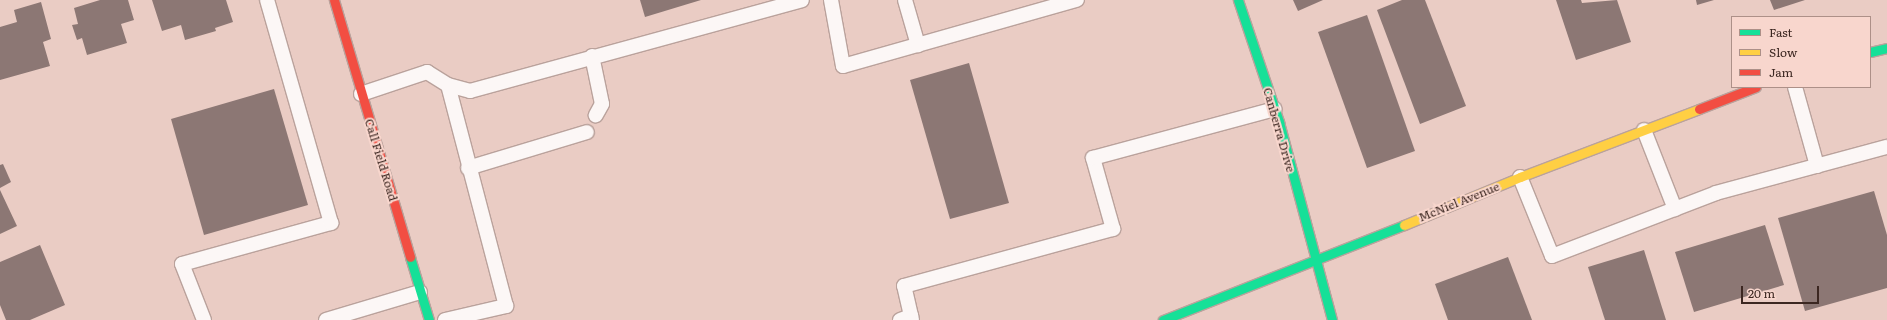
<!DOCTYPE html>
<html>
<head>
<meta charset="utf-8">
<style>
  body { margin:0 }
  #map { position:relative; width:1887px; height:320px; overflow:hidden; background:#eaccc4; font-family:Literata,serif }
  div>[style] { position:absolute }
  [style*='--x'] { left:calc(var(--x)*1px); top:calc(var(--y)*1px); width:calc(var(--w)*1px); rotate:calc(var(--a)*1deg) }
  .building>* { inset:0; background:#8c7774 }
  .roads { filter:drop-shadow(1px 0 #baa29c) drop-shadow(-1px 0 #baa29c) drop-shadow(0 1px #baa29c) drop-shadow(0 -1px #baa29c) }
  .lane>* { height:14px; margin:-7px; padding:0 7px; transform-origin:7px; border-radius:7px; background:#fcf7f6 }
  .fast>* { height:9px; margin:-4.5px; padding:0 4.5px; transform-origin:4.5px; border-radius:4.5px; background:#16e098 }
  .slow>* { height:9px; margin:-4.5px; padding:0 4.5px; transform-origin:4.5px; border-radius:4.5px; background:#ffcf43 }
  .jam>* { height:9px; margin:-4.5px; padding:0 4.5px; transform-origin:4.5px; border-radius:4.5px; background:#f24e42 }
  span { translate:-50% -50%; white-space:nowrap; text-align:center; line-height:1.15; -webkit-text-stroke:4px #f8d6cd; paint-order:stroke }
  .street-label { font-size:12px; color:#3c2721 }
  .legend { position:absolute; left:1731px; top:16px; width:140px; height:72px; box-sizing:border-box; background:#f8d6cd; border:1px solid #ad9088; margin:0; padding:5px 7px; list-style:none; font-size:12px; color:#3c2721 }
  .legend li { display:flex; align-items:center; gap:8px; height:20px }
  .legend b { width:20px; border:1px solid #ad9088 }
  .scale { position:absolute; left:1741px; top:286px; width:78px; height:18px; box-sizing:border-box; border:2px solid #3c2721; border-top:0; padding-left:5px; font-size:12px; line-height:14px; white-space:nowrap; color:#3c2721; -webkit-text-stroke:3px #f8d6cd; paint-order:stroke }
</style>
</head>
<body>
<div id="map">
  <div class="building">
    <i style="clip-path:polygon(100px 0,128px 0,134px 20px,121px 24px,127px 43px,87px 55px,82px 38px,77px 40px,72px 25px,78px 24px,74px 8px)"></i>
    <i style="clip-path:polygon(152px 0,226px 0,233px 22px,215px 28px,216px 31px,185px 40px,181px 25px,162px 31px)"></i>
    <i style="clip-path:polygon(640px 0,701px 0,645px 17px)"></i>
    <i style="clip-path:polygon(1293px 0,1323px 0,1298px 11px)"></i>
    <i style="clip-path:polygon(1402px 0,1425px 0,1466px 106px,1420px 124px,1377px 10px)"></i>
    <i style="clip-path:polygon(1556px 0,1581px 0,1582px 3px,1617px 0,1631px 42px,1576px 60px)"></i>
    <i style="clip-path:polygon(1696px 0,1714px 0,1697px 5px)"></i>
    <i style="clip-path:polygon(1770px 0,1805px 0,1774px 10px)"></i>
    <i style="clip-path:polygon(41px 2px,51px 39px,43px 42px,50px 66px,0 80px,0 27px,17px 22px,14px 10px)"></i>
    <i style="clip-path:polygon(1367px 15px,1415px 151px,1367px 168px,1318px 32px)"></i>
    <i style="clip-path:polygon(969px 63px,1009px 203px,950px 219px,910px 80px)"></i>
    <i style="clip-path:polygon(274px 89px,308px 205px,204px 235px,171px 119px)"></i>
    <i style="clip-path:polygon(3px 164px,11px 182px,0 188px,0 165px)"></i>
    <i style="clip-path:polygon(0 190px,17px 226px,0 234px)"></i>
    <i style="clip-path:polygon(1874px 191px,1887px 235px,1887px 288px,1805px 311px,1778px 218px)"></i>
    <i style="clip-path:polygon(1765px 225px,1784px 285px,1694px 312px,1675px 252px)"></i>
    <i style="clip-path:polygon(40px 245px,65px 305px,30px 320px,6px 320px,0 305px,0 262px)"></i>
    <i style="clip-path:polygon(1644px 250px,1666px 320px,1605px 320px,1588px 267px)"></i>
    <i style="clip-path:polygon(1508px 257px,1532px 320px,1448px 320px,1435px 284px)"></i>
  </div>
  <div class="roads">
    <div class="lane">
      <i style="--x:831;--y:0;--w:67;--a:79.7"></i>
      <i style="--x:843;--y:66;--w:243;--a:-15.8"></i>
      <i style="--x:905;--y:0;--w:47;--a:73.9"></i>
      <i style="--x:592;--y:56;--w:49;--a:78.2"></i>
      <i style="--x:602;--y:104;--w:13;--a:119"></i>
      <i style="--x:1795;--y:87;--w:82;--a:74.4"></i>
      <i style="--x:361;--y:94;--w:70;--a:-18.4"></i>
      <i style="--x:427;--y:72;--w:25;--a:32"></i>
      <i style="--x:448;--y:85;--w:23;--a:15"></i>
      <i style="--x:470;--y:91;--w:344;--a:-15.3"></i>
      <i style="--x:1644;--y:130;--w:85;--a:68.6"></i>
      <i style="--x:468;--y:168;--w:124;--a:-16.8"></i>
      <i style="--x:1520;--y:177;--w:85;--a:67.9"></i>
      <i style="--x:1552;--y:256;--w:176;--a:-21"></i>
      <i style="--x:1716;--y:193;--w:177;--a:-15.1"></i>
      <i style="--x:204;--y:320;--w:60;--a:-111.4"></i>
      <i style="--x:182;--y:264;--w:155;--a:-15.4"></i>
      <i style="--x:331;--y:223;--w:232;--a:-106"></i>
      <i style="--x:326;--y:320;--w:98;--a:-16.6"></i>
      <i style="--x:445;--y:320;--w:63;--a:-12.9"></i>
      <i style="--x:506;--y:306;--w:228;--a:-104.7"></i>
      <i style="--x:900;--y:320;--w:12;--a:-20"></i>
      <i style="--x:912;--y:320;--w:35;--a:-103"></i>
      <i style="--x:904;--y:286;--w:217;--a:-15.3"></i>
      <i style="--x:1113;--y:229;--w:74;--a:-105.7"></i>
      <i style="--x:1093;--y:158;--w:188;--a:-15.1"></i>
    </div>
    <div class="fast">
      <i style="--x:1238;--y:0;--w:129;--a:71.4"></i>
      <i style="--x:1279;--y:122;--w:205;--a:75"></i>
      <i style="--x:1870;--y:52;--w:17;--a:-13"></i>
      <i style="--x:410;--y:257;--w:66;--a:73.2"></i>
      <i style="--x:1163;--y:320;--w:259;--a:-21.5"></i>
    </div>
    <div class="slow">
      <i style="--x:1404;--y:225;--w:126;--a:-22.5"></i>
      <i style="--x:1520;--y:177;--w:191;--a:-20.8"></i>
    </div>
    <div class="jam">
      <i style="--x:334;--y:0;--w:268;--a:73.5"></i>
      <i style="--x:1699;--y:109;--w:61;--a:-21.1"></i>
    </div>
  </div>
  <div class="street-label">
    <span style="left:1279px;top:130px;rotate:74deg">Canberra Drive</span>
    <span style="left:381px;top:160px;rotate:73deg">Call Field Road</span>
    <span style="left:1459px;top:202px;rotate:-22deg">McNiel Avenue</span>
  </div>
  <ul class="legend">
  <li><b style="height:5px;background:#16e098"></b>Fast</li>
  <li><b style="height:5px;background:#ffcf43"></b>Slow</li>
  <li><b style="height:5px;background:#f24e42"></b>Jam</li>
  </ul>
  <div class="scale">20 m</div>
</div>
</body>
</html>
